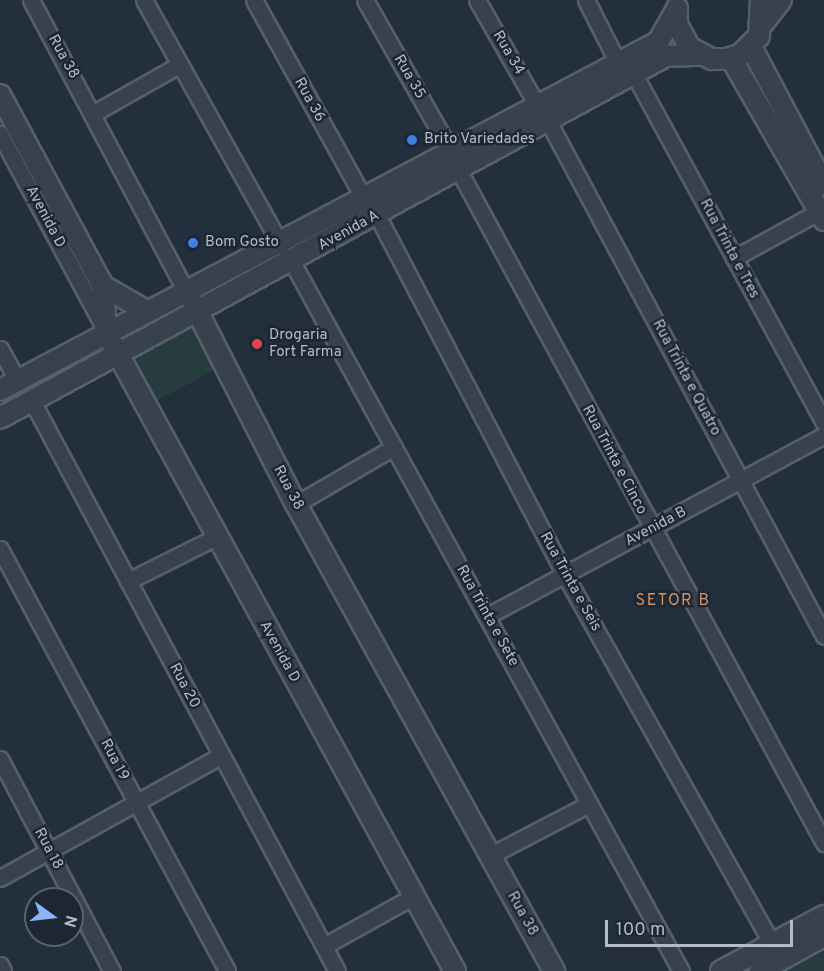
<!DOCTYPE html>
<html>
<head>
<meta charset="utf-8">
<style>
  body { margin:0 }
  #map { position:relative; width:824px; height:971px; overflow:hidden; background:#242f3e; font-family:Overpass,sans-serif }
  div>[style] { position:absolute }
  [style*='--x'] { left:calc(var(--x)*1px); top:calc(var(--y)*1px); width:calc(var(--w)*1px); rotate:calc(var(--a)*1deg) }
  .green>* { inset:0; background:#263c3f }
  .roads { filter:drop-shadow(2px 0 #565f6c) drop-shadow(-2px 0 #565f6c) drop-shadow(0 2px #565f6c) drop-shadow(0 -2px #565f6c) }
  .minor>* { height:15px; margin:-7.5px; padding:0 7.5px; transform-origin:7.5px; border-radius:7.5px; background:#38414e }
  .tertiary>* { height:20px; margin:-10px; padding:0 10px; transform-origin:10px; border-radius:10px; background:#38414e }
  .dots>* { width:16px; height:16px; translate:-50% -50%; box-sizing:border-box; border:3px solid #1d2633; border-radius:50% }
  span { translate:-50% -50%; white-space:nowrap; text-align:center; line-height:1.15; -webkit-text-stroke:5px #1d2633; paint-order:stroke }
  .street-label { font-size:15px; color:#b4bcc9 }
  .poi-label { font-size:15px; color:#b4bcc9 }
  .left { translate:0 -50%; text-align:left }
  .neighbourhood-label { font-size:16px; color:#d59563; letter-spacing:1.5px }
  .north { position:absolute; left:24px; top:887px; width:60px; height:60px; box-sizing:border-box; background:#1d2633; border:2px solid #59626f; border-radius:50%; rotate:105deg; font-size:16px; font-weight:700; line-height:24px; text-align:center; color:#b4bcc9 }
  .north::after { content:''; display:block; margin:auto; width:21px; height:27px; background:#8ab4f8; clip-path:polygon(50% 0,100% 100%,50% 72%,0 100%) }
  .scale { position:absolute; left:605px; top:920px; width:188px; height:27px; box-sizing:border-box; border:3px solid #b4bcc9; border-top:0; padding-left:8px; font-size:18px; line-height:21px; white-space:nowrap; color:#b4bcc9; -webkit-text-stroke:4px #1d2633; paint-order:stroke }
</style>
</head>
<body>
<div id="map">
  <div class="green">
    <i style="clip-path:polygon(198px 324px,221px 367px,154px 402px,132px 359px)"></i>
    <i style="clip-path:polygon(824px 952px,824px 971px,787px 971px,803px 962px)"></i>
  </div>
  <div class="roads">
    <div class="minor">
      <i style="--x:31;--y:0;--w:332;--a:62"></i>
      <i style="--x:144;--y:0;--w:281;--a:60.8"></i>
      <i style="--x:254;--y:0;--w:229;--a:61"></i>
      <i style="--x:365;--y:0;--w:176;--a:60.4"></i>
      <i style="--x:477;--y:0;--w:123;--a:60.3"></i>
      <i style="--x:586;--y:0;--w:68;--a:63.1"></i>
      <i style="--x:634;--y:74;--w:397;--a:61.4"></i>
      <i style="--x:94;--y:113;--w:98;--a:-29.5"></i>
      <i style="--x:548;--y:121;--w:584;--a:61.81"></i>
      <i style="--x:0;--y:134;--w:219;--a:61.7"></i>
      <i style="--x:459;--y:171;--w:765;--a:61.49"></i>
      <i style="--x:377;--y:215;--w:406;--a:62.4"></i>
      <i style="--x:565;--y:575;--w:423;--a:60.7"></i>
      <i style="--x:734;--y:258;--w:98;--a:-28.7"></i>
      <i style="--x:292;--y:262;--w:809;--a:61.25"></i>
      <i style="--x:0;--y:349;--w:35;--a:61"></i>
      <i style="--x:32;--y:401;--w:646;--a:61.85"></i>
      <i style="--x:296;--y:504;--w:113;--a:-30.2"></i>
      <i style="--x:0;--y:549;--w:479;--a:61.7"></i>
      <i style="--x:128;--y:581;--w:98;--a:-26.6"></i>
      <i style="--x:487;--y:616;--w:383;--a:-28.2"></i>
      <i style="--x:0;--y:759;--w:240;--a:62.2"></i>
      <i style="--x:489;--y:856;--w:113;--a:-27.5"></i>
      <i style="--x:0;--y:878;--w:252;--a:-29"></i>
      <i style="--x:324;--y:946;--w:103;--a:-29.1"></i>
      <i style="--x:0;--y:965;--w:7;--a:63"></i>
    </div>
    <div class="tertiary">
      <i style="--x:677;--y:8;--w:16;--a:90"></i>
      <i style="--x:677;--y:24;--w:26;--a:62"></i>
      <i style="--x:689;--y:47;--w:26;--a:28"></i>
      <i style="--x:712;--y:59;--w:14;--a:0"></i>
      <i style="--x:726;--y:59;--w:15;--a:-16"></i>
      <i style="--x:740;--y:55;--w:27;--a:-45"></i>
      <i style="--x:759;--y:36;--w:36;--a:-87"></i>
      <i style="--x:763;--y:23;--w:29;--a:-52"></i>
      <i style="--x:751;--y:47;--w:156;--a:62.1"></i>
      <i style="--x:731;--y:58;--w:187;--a:60.1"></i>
      <i style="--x:0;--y:95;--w:217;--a:61.7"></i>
      <i style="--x:103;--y:286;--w:46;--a:86.3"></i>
      <i style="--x:106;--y:332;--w:728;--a:61.36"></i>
      <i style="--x:103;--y:286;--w:52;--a:30"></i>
      <i style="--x:193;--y:303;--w:226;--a:62.9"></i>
      <i style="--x:296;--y:504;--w:534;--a:61.08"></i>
      <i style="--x:0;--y:390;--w:744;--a:-27.87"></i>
      <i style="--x:658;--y:42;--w:36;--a:-60"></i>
      <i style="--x:0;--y:418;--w:758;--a:-28.53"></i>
      <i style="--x:666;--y:56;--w:33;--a:-2"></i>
      <i style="--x:721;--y:971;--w:117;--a:-28.1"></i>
      <i style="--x:760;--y:971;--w:73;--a:-28.7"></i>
    </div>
  </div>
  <div class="dots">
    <i style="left:412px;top:140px;background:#3f7fe0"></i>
    <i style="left:193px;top:243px;background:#3f7fe0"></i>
    <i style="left:257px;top:344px;background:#e0444e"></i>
  </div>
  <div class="street-label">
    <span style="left:508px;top:53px;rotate:60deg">Rua 34</span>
    <span style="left:63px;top:57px;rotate:61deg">Rua 38</span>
    <span style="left:409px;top:77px;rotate:60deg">Rua 35</span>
    <span style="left:309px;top:100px;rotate:61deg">Rua 36</span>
    <span style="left:45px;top:217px;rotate:62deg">Avenida D</span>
    <span style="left:349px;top:231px;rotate:-29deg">Avenida A</span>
    <span style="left:729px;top:249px;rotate:62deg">Rua Trinta e Tres</span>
    <span style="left:686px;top:378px;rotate:62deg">Rua Trinta e Quatro</span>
    <span style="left:614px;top:460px;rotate:62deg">Rua Trinta e Cinco</span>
    <span style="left:288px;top:488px;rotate:62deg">Rua 38</span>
    <span style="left:656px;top:527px;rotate:-28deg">Avenida B</span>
    <span style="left:570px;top:582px;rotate:61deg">Rua Trinta e Seis</span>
    <span style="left:487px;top:616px;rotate:61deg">Rua Trinta e Sete</span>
    <span style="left:279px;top:652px;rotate:61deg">Avenida D</span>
    <span style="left:184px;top:686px;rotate:62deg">Rua 20</span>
    <span style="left:114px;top:760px;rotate:62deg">Rua 19</span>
    <span style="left:48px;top:849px;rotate:62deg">Rua 18</span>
    <span style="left:522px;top:914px;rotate:61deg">Rua 38</span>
  </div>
  <div class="poi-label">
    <span class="left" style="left:424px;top:140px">Brito Variedades</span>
    <span class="left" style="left:205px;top:243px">Bom Gosto</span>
    <span class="left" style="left:269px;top:344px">Drogaria<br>Fort Farma</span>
  </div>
  <div class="neighbourhood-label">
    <span style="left:673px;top:601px">SETOR B</span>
  </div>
  <div class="north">N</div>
  <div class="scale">100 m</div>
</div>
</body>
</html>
